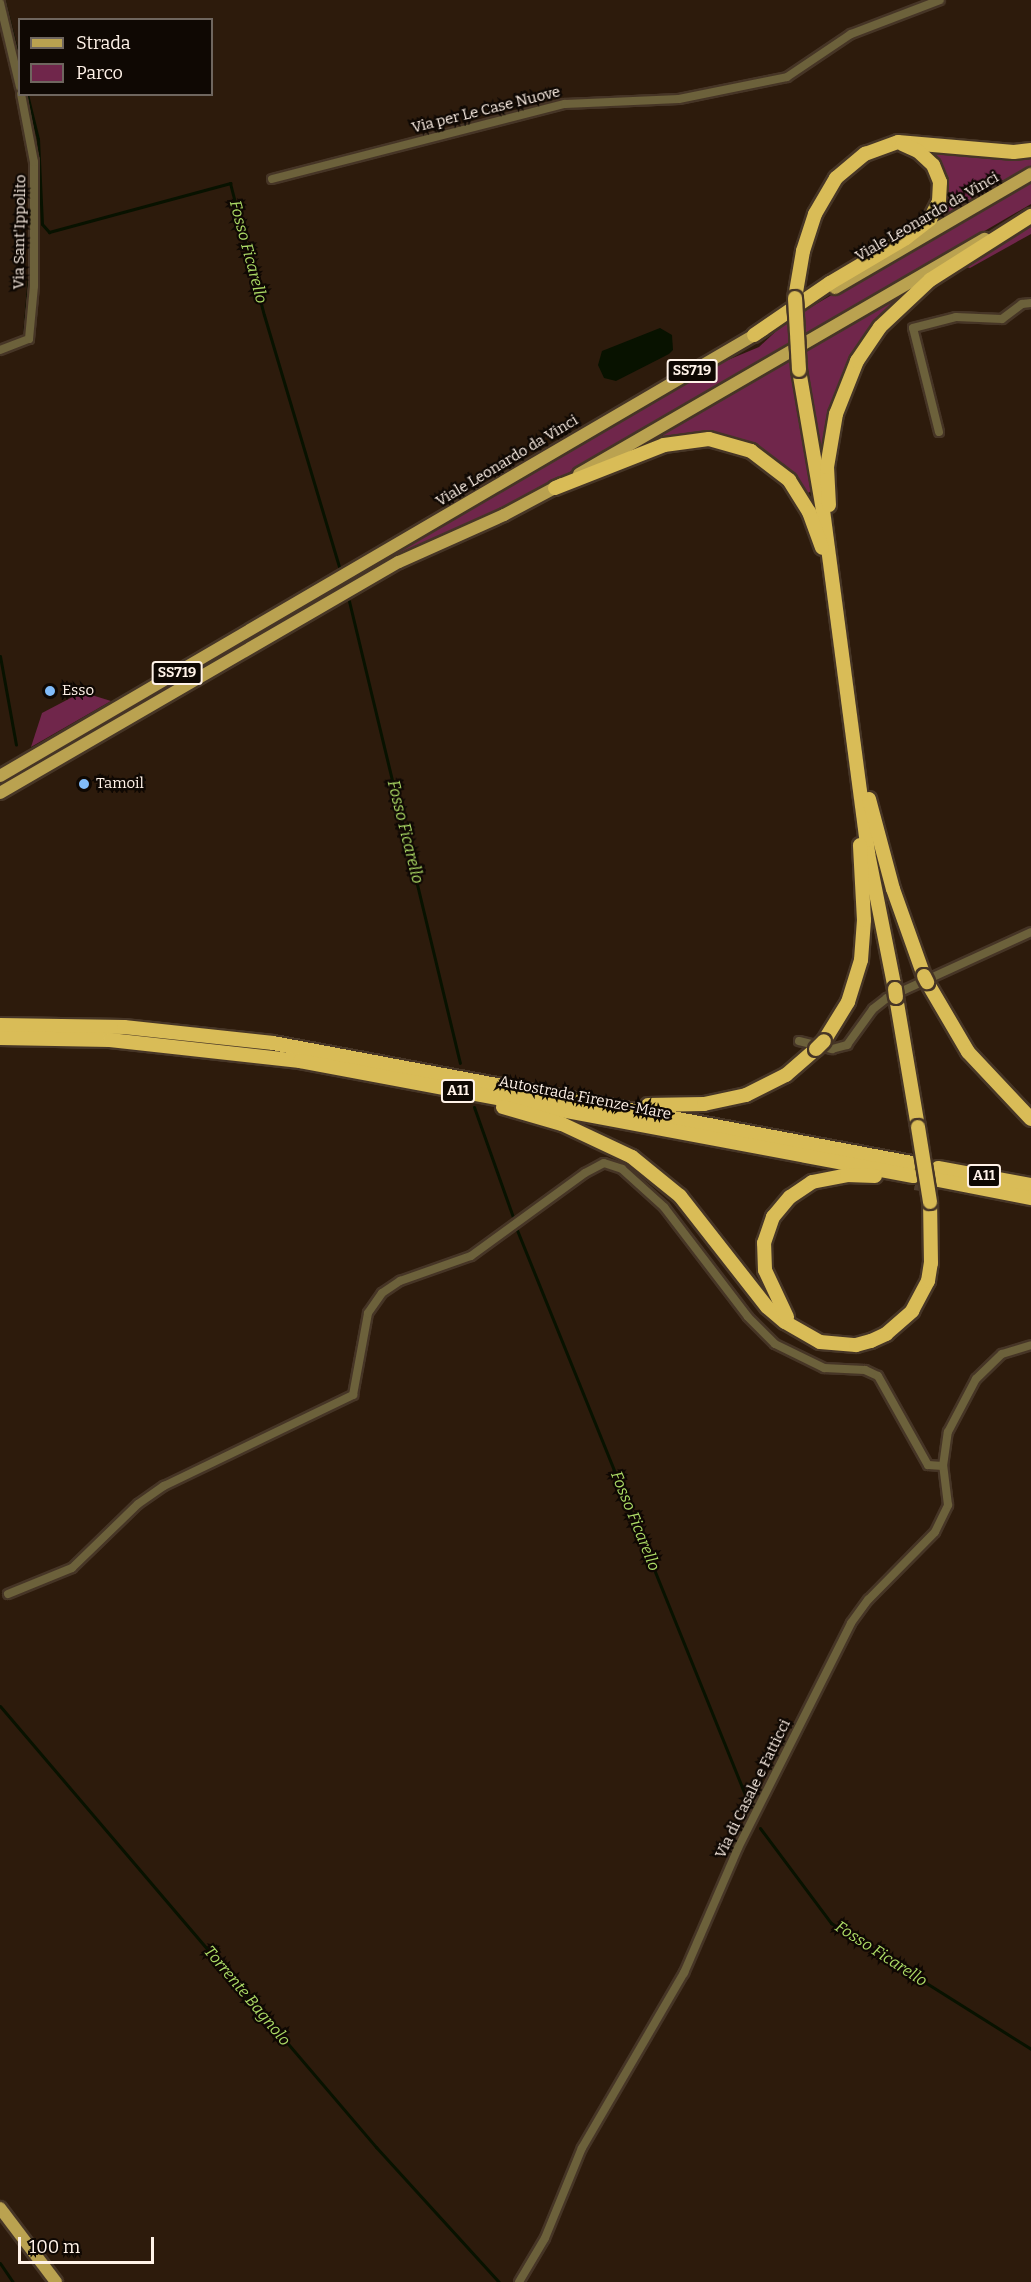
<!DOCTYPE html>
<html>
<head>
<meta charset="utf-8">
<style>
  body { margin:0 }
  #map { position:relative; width:1031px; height:2282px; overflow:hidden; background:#2d1b0c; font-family:Bitter,serif }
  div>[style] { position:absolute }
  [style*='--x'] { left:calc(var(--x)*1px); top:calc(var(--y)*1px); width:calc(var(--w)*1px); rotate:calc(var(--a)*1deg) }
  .green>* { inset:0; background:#70264b }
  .water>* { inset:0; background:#081200 }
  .stream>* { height:3px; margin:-1.5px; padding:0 1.5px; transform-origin:1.5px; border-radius:1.5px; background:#081200 }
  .motorway-tunnel>* { height:14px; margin-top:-7px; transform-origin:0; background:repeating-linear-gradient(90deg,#4c3b2d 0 14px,transparent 0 21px) }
  .roads { filter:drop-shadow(2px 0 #463526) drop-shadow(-2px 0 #463526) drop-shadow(0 2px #463526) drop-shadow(0 -2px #463526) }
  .minor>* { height:8px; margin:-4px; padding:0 4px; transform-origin:4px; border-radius:4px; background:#6c613b }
  .primary>* { height:12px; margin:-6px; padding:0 6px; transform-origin:6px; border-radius:6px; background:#baa250 }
  .motorway>* { height:14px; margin:-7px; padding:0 7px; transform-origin:7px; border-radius:7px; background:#d9bc57 }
  .bridges { filter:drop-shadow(2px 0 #463526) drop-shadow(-2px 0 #463526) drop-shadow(0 2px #463526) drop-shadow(0 -2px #463526) }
  .motorway-bridge>* { height:14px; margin:-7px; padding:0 7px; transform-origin:7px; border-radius:7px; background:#d9bc57 }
  .dots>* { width:16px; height:16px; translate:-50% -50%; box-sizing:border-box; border:3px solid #0f0803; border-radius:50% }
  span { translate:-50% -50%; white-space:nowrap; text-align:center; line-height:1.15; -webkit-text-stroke:4.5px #0f0803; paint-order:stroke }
  .shield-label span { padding:2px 4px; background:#0f0803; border:2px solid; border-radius:4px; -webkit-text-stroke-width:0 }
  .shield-label { font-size:14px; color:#fff2e8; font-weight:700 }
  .street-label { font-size:15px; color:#fff2e8 }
  .poi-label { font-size:15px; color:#fff2e8 }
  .left { translate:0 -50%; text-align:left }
  .water-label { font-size:16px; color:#addc66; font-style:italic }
  .legend { position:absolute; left:18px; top:18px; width:195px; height:78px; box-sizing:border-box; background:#0f0803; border:2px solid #6f665f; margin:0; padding:8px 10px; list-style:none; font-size:18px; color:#fff2e8 }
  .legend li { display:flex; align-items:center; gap:12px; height:30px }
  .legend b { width:30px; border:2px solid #6f665f }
  .scale { position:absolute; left:18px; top:2237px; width:136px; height:27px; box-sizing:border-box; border:3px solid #fff2e8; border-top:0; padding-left:8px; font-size:18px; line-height:21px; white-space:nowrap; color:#fff2e8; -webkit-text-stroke:4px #0f0803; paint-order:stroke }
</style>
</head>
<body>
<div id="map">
  <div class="green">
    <i style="clip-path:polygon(923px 145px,1031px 152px,1031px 167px,930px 226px,942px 205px)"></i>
    <i style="clip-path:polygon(1031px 179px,1031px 204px,532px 494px,395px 557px,0 786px,699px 372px,759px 347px,787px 321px)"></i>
    <i style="clip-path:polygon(1031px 224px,1031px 234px,970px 268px,961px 266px)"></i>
    <i style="clip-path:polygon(914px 286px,878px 323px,827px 448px,820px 446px,807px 372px,794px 376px,813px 490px,808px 493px,785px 465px,746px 441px,710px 433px,664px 439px,662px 433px)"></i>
    <i style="clip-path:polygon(82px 692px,111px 701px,31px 747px,42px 713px)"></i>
  </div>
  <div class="water">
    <i style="clip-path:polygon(660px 328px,672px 335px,673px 350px,669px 354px,616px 381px,604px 378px,598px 365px,602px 351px)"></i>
  </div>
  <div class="stream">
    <i style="--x:4;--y:0;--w:66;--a:76"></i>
    <i style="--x:27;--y:94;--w:46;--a:76.3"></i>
    <i style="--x:38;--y:139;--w:85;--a:87.3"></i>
    <i style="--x:42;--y:224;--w:11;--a:49"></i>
    <i style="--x:49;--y:232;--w:188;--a:-15.1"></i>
    <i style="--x:230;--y:183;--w:136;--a:75.6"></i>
    <i style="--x:264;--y:315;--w:263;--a:73.4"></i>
    <i style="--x:17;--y:340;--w:9;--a:-36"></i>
    <i style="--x:24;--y:335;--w:71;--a:-85.2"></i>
    <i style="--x:0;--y:345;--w:11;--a:-15"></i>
    <i style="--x:349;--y:601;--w:475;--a:76.5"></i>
    <i style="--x:0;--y:656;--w:90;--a:79.8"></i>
    <i style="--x:474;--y:1107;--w:117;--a:70.5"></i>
    <i style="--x:517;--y:1230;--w:628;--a:68.01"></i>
    <i style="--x:0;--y:1706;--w:580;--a:49.55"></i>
    <i style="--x:376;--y:2147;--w:183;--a:47.7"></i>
    <i style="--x:760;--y:1828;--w:119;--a:53.2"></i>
    <i style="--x:831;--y:1923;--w:236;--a:32.2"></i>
    <i style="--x:0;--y:2263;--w:23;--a:56"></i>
  </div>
  <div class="motorway-tunnel">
    <i style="--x:915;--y:1183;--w:24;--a:9"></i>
  </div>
  <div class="roads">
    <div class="minor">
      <i style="--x:0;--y:3;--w:86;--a:76.6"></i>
      <i style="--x:272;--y:179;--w:302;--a:-14.4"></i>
      <i style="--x:565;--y:104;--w:114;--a:-2.5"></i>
      <i style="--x:679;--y:99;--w:110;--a:-11.5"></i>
      <i style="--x:787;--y:77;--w:77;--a:-33.9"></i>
      <i style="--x:851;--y:34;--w:95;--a:-20.9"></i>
      <i style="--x:0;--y:350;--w:31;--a:-21"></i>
      <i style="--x:29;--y:339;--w:53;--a:-84.6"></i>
      <i style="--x:34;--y:286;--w:124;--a:-90"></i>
      <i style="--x:34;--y:162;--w:69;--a:-100.8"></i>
      <i style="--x:939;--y:432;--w:107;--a:-104"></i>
      <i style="--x:913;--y:328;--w:44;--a:-14.3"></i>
      <i style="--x:956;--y:317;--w:46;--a:2.5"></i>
      <i style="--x:1002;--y:319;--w:25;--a:-37"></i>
      <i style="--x:1022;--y:304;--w:9;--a:-6"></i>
      <i style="--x:799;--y:1041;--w:34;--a:14"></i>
      <i style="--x:832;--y:1049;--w:16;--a:-15"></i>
      <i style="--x:847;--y:1045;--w:44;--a:-54.2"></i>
      <i style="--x:873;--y:1009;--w:18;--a:-38"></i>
      <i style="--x:887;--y:998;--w:158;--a:-24.6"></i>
      <i style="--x:8;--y:1594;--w:69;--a:-22.1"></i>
      <i style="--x:72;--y:1568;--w:92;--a:-44.1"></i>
      <i style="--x:138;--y:1504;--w:32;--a:-35"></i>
      <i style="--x:164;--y:1486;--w:210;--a:-25.7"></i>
      <i style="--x:353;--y:1395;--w:83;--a:-79.6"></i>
      <i style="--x:368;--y:1313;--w:24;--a:-55"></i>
      <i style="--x:382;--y:1293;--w:22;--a:-34"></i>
      <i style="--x:400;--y:1281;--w:75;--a:-19.4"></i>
      <i style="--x:471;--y:1256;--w:141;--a:-36.1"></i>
      <i style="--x:585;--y:1173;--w:21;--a:-28"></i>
      <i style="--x:604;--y:1163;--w:19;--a:18"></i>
      <i style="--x:622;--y:1169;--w:57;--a:42.1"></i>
      <i style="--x:664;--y:1207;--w:138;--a:52.6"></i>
      <i style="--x:748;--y:1317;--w:38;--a:45"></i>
      <i style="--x:775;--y:1344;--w:55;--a:26.1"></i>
      <i style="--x:824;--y:1368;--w:41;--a:2.8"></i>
      <i style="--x:865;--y:1370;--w:14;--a:25"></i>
      <i style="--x:878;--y:1376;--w:102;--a:60.7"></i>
      <i style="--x:928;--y:1465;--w:15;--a:4"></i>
      <i style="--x:519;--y:2282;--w:51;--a:-59.4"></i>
      <i style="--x:545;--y:2238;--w:97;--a:-67.7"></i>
      <i style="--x:582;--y:2148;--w:203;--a:-59.8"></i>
      <i style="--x:684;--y:1973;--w:136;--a:-66.6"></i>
      <i style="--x:738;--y:1848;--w:252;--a:-63.3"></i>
      <i style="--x:851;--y:1623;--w:29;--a:-54"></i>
      <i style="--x:868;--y:1600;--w:95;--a:-45.4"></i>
      <i style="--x:935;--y:1532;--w:30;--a:-64"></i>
      <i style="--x:948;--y:1505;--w:39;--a:-97"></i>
      <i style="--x:943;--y:1466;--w:34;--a:-82"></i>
      <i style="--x:948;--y:1432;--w:60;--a:-62.2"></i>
      <i style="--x:976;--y:1379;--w:36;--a:-44"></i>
      <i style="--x:1002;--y:1354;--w:30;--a:-17"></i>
    </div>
    <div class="primary">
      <i style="--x:835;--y:288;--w:227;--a:-30.2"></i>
      <i style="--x:579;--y:474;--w:469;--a:-30.1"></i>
      <i style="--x:0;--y:776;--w:884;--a:-30.31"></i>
      <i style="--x:0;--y:793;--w:461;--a:-30.1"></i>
      <i style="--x:399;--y:562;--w:115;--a:-24.1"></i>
      <i style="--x:504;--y:515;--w:66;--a:-28.1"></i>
      <i style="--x:0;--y:2208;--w:93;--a:52.9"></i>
    </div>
    <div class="motorway">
      <i style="--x:795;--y:298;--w:48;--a:-80.3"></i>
      <i style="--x:803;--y:251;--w:39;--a:-72"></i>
      <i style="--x:815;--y:214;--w:42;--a:-59.7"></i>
      <i style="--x:836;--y:178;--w:38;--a:-40"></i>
      <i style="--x:865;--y:154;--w:35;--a:-20"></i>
      <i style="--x:898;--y:142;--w:116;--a:4.9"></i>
      <i style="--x:1014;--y:152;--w:17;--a:-7"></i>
      <i style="--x:754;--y:335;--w:92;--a:-34.4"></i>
      <i style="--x:830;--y:283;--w:88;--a:-30.6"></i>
      <i style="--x:906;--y:238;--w:31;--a:-38"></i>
      <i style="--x:930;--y:219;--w:20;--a:-63"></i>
      <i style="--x:939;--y:201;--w:19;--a:-87"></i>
      <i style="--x:940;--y:182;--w:18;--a:-112"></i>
      <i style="--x:933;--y:165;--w:21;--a:-137"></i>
      <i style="--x:918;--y:151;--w:17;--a:-156"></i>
      <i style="--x:799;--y:370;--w:142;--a:80.3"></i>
      <i style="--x:823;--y:510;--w:346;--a:82.5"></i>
      <i style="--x:868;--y:853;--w:139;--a:78.8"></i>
      <i style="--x:555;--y:488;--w:117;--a:-21.5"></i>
      <i style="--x:664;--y:445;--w:45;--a:-7.6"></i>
      <i style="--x:709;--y:439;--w:44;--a:15.9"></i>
      <i style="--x:751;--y:451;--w:48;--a:37.3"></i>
      <i style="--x:789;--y:480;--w:38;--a:58"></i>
      <i style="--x:809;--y:512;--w:38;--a:70"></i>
      <i style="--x:829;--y:505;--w:38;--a:-93"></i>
      <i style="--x:827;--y:467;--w:54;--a:-80.4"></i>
      <i style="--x:836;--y:414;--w:57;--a:-68.4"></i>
      <i style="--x:857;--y:361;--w:41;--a:-55.9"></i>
      <i style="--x:880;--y:327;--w:69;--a:-43.2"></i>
      <i style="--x:930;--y:280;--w:120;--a:-32.4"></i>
      <i style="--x:869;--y:799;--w:93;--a:75.1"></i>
      <i style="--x:893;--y:889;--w:92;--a:70.4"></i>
      <i style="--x:927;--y:982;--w:81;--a:59.6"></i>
      <i style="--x:968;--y:1052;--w:92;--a:46.8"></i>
      <i style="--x:896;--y:997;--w:132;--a:80.4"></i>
      <i style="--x:0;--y:1025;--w:124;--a:0.9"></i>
      <i style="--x:124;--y:1027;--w:150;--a:6.1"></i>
      <i style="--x:273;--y:1043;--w:650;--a:10.64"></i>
      <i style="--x:0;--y:1038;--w:110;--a:1"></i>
      <i style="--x:110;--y:1040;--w:191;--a:6.3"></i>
      <i style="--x:300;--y:1061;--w:624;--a:10.63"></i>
      <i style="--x:824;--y:1041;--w:46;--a:-58.4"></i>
      <i style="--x:848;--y:1002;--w:44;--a:-72.8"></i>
      <i style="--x:861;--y:960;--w:40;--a:-85.7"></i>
      <i style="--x:864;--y:920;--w:75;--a:-93.1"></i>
      <i style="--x:648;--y:1105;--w:56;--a:-1"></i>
      <i style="--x:704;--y:1104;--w:43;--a:-12.1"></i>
      <i style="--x:746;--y:1095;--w:45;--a:-26.6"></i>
      <i style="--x:786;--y:1075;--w:40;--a:-41"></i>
      <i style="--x:503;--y:1107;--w:61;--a:16.1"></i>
      <i style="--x:562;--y:1124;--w:77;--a:25.2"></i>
      <i style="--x:632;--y:1157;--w:62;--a:39.1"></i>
      <i style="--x:680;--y:1196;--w:141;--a:51.9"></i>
      <i style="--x:767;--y:1307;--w:23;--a:40"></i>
      <i style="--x:785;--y:1322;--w:40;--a:29.7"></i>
      <i style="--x:820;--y:1342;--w:36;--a:5"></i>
      <i style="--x:856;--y:1345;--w:16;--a:-15"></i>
      <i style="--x:871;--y:1341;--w:17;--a:-25"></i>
      <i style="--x:886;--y:1334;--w:35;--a:-41"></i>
      <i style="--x:912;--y:1311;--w:34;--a:-62"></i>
      <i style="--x:928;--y:1281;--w:18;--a:-81"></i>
      <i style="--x:931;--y:1263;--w:61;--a:-90.9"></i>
      <i style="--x:938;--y:1168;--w:95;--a:10.4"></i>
      <i style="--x:938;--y:1180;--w:95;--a:11"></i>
      <i style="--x:787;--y:1317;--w:52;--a:-115.1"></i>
      <i style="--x:765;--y:1270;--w:27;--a:-92"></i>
      <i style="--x:764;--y:1243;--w:28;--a:-71"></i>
      <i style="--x:773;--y:1217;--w:26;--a:-50"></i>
      <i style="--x:790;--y:1197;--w:27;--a:-34"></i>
      <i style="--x:812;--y:1182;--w:36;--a:-11"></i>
      <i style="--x:847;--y:1175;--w:28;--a:2"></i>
    </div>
  </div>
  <div class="bridges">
    <div class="motorway-bridge">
      <i style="--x:795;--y:298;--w:72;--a:86.8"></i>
      <i style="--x:924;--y:976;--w:7;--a:63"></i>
      <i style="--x:895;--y:989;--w:8;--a:83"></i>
      <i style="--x:816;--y:1049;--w:11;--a:-45"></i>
      <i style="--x:918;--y:1127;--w:76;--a:80.9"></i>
    </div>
  </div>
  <div class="dots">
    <i style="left:50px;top:691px;background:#81bcfa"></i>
    <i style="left:84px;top:784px;background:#81bcfa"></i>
  </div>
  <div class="shield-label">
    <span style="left:692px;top:371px">SS719</span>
    <span style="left:177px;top:673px">SS719</span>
    <span style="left:458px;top:1091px">A11</span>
    <span style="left:984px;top:1176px">A11</span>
  </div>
  <div class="street-label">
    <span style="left:486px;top:110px;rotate:-14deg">Via per Le Case Nuove</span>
    <span style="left:927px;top:217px;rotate:-30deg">Viale Leonardo da Vinci</span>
    <span style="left:20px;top:232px;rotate:-89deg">Via Sant'Ippolito</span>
    <span style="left:507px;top:461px;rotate:-31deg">Viale Leonardo da Vinci</span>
    <span style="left:585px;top:1098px;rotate:11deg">Autostrada Firenze-Mare</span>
    <span style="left:753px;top:1789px;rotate:-64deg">Via di Casale e Fatticci</span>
  </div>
  <div class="poi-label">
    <span class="left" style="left:62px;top:691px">Esso</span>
    <span class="left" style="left:96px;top:784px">Tamoil</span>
  </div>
  <div class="water-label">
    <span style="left:248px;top:252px;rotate:75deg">Fosso Ficarello</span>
    <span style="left:405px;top:832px;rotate:76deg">Fosso Ficarello</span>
    <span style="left:635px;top:1521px;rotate:68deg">Fosso Ficarello</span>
    <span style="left:881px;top:1954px;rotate:33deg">Fosso Ficarello</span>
    <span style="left:247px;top:1996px;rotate:50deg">Torrente Bagnolo</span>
  </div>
  <ul class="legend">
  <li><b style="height:8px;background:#baa250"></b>Strada</li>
  <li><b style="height:16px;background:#70264b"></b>Parco</li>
  </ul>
  <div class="scale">100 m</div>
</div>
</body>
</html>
